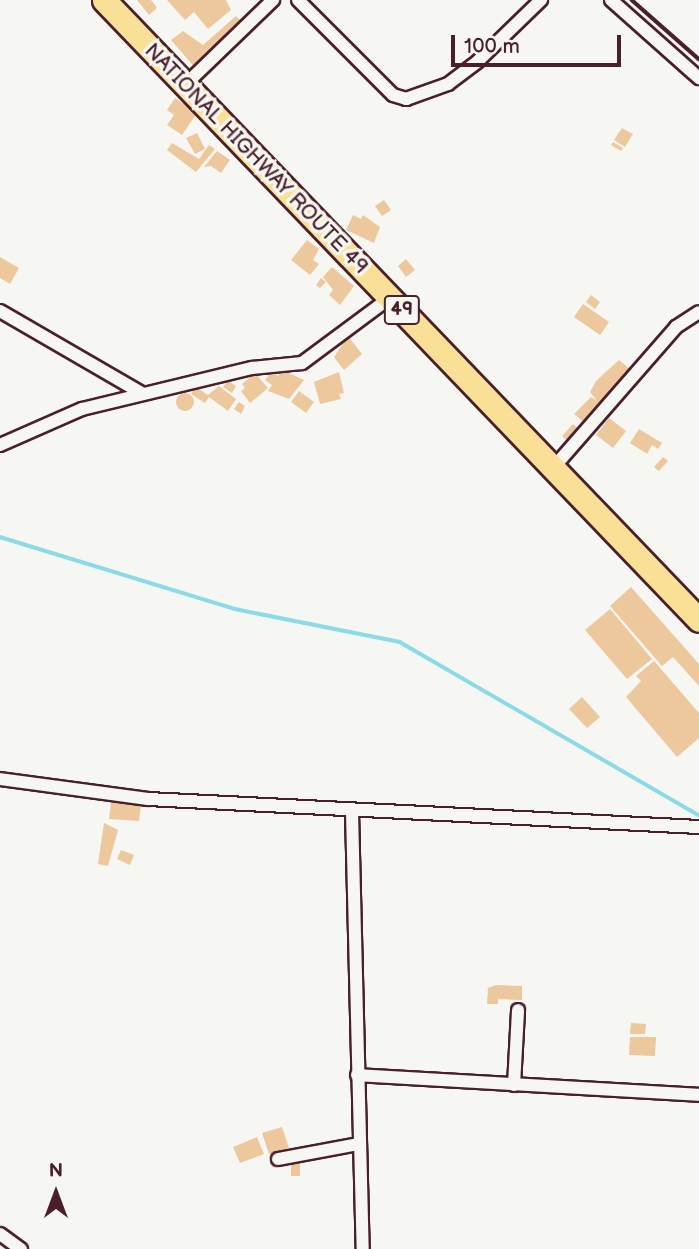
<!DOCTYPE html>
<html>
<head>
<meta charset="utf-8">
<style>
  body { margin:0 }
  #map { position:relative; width:699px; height:1249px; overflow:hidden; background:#f6f6f2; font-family:"Balsamiq Sans",sans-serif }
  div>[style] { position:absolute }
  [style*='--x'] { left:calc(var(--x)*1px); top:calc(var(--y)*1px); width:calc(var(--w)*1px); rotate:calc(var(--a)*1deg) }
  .stream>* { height:3.5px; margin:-1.75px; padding:0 1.75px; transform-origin:1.75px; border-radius:1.75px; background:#8adae7 }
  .building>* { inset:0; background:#edc89d }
  .round { border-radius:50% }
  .roads { filter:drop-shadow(2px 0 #4a1f2b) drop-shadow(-2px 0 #4a1f2b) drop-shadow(0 2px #4a1f2b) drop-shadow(0 -2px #4a1f2b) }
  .street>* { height:12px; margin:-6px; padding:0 6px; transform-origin:6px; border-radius:6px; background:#f6f6f2 }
  .highway>* { height:23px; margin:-11.5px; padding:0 11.5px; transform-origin:11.5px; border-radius:11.5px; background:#fadf96 }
  .rail>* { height:3.5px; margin:-1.75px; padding:0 1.75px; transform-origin:1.75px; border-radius:1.75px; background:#4a1f2b }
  span { translate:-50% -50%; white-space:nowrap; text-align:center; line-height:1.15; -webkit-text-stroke:7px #f6f6f2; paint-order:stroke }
  .shield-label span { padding:2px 5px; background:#f6f6f2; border:2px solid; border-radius:5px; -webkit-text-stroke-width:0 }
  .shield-label { font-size:19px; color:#4a1f2b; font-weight:700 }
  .street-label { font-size:21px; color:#4a1f2b }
  .north { position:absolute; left:21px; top:1158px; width:70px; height:70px; -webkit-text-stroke:5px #f6f6f2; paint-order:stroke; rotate:0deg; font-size:19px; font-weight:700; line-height:28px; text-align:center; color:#4a1f2b }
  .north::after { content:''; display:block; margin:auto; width:24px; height:32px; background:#4a1f2b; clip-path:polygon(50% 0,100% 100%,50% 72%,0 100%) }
  .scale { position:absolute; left:451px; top:35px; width:170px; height:32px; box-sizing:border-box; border:4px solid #4a1f2b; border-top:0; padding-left:9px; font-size:21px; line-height:24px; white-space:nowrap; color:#4a1f2b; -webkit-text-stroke:5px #f6f6f2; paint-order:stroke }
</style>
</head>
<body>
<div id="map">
  <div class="stream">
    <i style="--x:0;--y:537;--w:246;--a:17"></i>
    <i style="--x:235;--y:609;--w:168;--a:11.3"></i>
    <i style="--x:400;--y:642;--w:345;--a:30.1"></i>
  </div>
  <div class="building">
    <i style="clip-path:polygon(137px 0,151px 0,157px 8px,149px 15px)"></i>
    <i style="clip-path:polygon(167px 0,226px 0,231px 10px,208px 29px,194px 12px,185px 20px)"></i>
    <i style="clip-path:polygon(236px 16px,244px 24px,197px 70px,171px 40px,183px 31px,203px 45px)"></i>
    <i style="clip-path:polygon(175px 98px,197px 113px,182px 135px,167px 125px,174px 115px,167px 110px)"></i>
    <i style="clip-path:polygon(622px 128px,633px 134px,625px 147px,614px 140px)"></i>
    <i style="clip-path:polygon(197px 133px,205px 149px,195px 154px,186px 138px)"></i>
    <i style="clip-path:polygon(613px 142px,623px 148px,621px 151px,611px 145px)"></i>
    <i style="clip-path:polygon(172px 143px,199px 159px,209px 145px,215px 149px,196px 172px,167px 150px)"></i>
    <i style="clip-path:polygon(217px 151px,230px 160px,221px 173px,211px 166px,204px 167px)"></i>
    <i style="clip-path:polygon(384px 200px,391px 210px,382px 216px,375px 206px)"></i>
    <i style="clip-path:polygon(353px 215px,361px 219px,363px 215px,380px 227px,374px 243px,346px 230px)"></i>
    <i style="clip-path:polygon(307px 240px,319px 249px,313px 260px,319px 264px,310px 275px,291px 260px)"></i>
    <i style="clip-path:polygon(0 257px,19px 268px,10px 284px,0 278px)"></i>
    <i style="clip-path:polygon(406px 259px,415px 270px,406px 277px,398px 266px)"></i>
    <i style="clip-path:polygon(332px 267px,354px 286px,340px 305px,329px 295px,333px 290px,323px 277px)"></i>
    <i style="clip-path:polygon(321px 278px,326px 282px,320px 288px,316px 285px)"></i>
    <i style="clip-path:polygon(591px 295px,600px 302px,595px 309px,586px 302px)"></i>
    <i style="clip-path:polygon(583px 304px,609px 322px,600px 335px,574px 317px)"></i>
    <i style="clip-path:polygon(348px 336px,362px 354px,344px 370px,334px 357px)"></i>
    <i style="clip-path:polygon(619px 360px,631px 370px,586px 424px,574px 414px,591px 397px,597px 401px,590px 392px,596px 381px)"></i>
    <i style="clip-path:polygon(282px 370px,304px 380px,289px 399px,268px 391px,272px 385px,265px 380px,272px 371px,278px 376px)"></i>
    <i style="clip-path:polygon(339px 372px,344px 393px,339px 394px,341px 399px,320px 404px,314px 382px)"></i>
    <i style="clip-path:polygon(255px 373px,268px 388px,250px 403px,241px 391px,245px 388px,242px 384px)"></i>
    <i style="clip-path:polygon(228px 381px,236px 386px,232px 393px,223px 387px)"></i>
    <i style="clip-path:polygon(219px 386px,236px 399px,228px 411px,209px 397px,205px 403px,191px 394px,196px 387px,208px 395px)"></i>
    <i style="clip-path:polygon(299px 391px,314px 402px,306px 413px,291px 402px)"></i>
    <i class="round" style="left:176px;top:393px;width:18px;height:18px"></i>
    <i style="clip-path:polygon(239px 402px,245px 406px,241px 414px,234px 409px)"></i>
    <i style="clip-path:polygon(609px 418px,626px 431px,613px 448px,596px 435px)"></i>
    <i style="clip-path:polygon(573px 424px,582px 432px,569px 442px,562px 436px)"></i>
    <i style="clip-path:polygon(639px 429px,662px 443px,658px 449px,652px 445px,647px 454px,630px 443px)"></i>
    <i style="clip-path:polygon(663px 457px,668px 461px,659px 471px,654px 467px)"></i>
    <i style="clip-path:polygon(631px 587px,699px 664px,699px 686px,673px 657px,662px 666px,610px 606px)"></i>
    <i style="clip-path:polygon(610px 609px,652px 659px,627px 679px,585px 630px)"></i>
    <i style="clip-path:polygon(654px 661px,699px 713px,699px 738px,677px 757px,626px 697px,641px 681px,636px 676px)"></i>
    <i style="clip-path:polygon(582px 697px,600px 717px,587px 728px,569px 709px)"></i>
    <i style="clip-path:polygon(111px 802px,141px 804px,139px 821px,109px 819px)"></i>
    <i style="clip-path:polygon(104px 823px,118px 830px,108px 866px,98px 864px)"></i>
    <i style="clip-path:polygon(121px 850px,134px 855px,130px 865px,117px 859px)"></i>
    <i style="clip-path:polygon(496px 985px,522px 986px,522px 1000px,498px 999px,498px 1004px,487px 1004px,488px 988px)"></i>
    <i style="clip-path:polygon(631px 1023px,646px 1024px,645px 1034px,630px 1034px)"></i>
    <i style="clip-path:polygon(630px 1037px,656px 1037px,655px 1056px,629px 1055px)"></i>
    <i style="clip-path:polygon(282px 1127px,289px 1148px,269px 1154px,262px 1133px)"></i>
    <i style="clip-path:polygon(257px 1137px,264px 1154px,240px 1163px,233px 1147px)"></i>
    <i style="clip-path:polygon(291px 1160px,300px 1160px,300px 1176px,291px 1176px)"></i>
  </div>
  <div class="roads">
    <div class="street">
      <i style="--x:298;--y:0;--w:134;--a:45"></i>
      <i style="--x:393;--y:95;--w:14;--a:17"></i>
      <i style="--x:406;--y:99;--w:45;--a:-19.7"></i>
      <i style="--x:448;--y:84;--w:38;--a:-37"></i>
      <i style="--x:478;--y:61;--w:88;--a:-44.1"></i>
      <i style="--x:611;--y:0;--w:118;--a:41.6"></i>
      <i style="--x:187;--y:83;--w:120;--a:-44"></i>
      <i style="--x:0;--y:311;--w:165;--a:30.1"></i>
      <i style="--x:0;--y:445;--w:90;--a:-23.7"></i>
      <i style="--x:82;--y:409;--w:175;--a:-13.6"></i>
      <i style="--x:252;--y:368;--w:50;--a:-5.7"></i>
      <i style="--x:302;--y:363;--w:111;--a:-36.6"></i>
      <i style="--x:554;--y:467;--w:186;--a:-48.9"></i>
      <i style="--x:676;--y:327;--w:27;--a:-33"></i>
      <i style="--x:0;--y:779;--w:149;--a:7.7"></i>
      <i style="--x:148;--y:799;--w:552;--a:2.91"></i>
      <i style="--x:352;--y:812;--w:437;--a:88.6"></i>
      <i style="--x:357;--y:1075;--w:343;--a:3.3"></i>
      <i style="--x:514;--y:1085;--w:75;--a:-86.9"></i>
      <i style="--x:278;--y:1159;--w:82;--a:-10.5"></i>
      <i style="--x:0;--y:1234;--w:26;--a:36"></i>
    </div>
    <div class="highway">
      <i style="--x:104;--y:0;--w:859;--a:46.18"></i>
    </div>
  </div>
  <div class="rail">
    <i style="--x:632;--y:0;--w:89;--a:41.4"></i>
  </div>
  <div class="shield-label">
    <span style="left:402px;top:310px">49</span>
  </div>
  <div class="street-label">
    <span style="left:256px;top:159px;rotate:46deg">NATIONAL HIGHWAY ROUTE 49</span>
  </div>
  <div class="north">N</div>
  <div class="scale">100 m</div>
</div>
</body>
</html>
